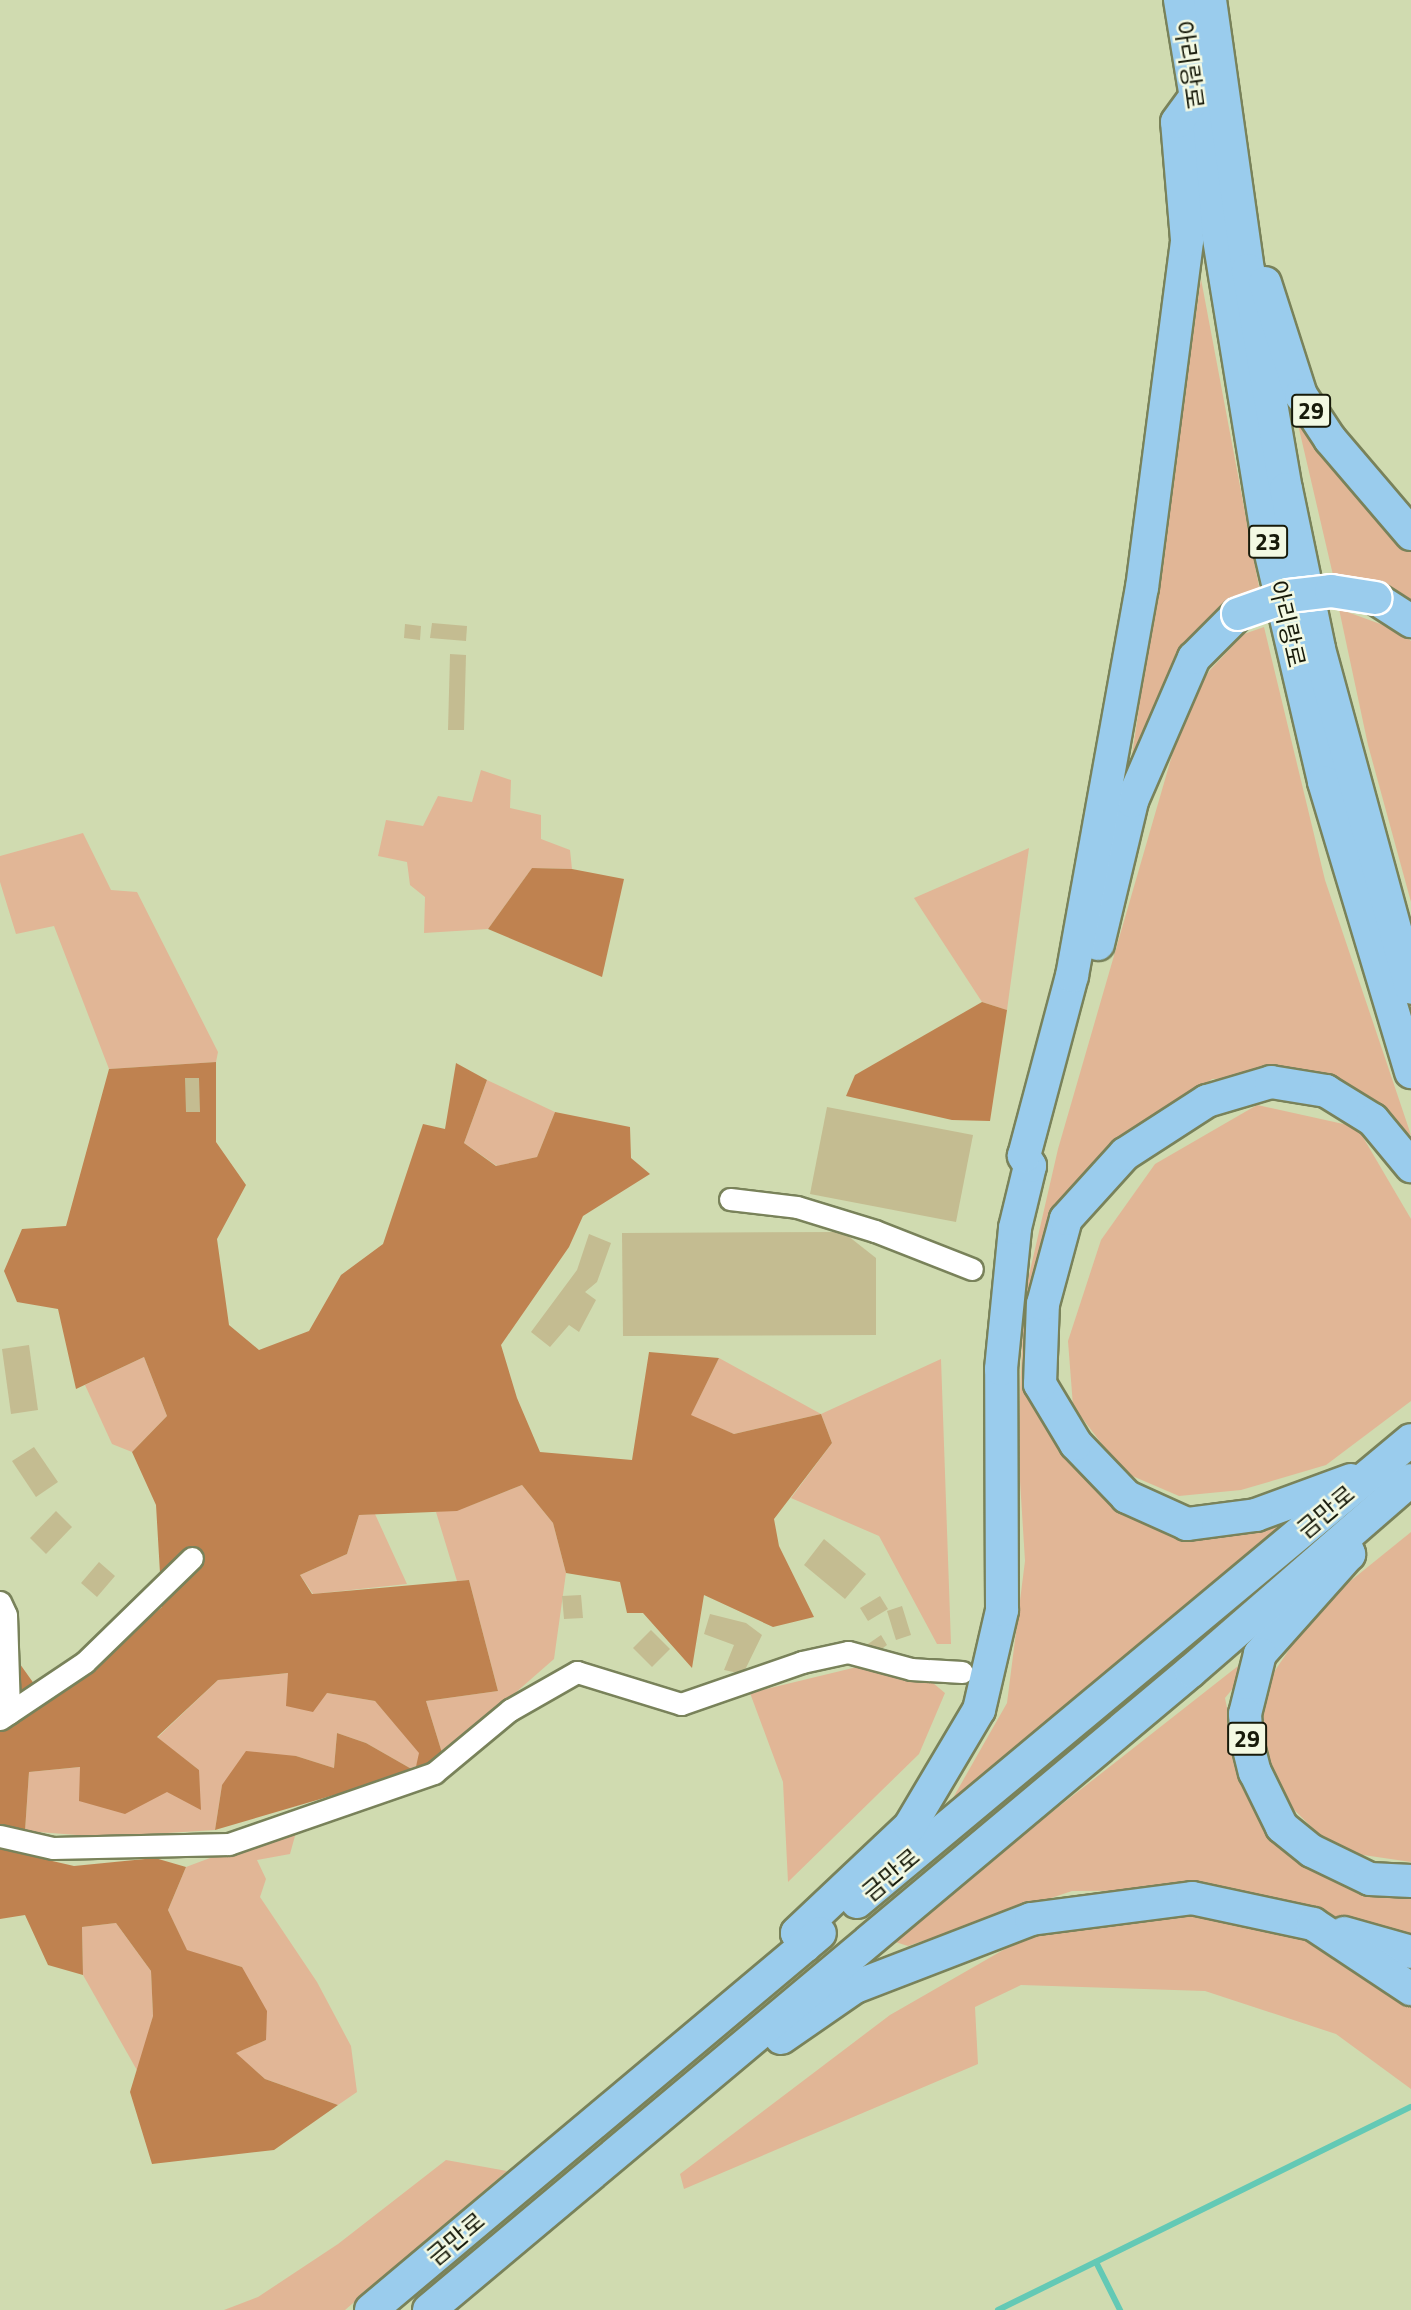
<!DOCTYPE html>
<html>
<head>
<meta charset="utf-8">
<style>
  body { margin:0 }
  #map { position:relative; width:1411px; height:2310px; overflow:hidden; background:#d0dbb0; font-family:"Titillium Web","Noto Sans KR",sans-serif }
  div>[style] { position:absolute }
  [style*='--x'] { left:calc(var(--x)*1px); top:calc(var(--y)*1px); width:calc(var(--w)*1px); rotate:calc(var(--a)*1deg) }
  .green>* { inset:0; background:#e1b696 }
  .forest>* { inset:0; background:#bf8250 }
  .stream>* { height:6px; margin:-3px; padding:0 3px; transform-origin:3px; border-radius:3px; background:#63c9b5 }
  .building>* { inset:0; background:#c4bc91 }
  .roads { filter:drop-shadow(2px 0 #79825a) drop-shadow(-2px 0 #79825a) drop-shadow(0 2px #79825a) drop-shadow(0 -2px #79825a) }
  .minor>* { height:21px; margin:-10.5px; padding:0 10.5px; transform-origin:10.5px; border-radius:10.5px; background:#fff }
  .highway>* { height:32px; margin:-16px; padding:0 16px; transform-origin:16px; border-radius:16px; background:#9acced }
  .bridges { filter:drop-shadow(2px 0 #fff) drop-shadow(-2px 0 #fff) drop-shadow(0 2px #fff) drop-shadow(0 -2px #fff) }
  .highway-bridge>* { height:32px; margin:-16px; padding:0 16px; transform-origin:16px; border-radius:16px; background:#9acced }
  span { translate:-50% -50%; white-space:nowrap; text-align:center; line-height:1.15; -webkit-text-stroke:5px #f3f9e3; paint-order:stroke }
  .shield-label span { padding:2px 5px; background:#f3f9e3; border:2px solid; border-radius:5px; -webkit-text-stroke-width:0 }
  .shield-label { font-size:23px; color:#171a0a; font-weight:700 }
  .street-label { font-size:24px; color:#171a0a }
</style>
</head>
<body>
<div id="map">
  <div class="green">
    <i style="clip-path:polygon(1201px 279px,1260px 592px,1190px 642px,1126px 797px)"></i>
    <i style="clip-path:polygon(1293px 403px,1352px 492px,1411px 549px,1411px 601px,1390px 586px,1333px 575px)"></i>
    <i style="clip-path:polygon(1339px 609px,1397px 630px,1411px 641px,1411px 902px,1368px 745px)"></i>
    <i style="clip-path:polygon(1264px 627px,1325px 880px,1411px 1135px,1319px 1075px,1212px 1079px,1089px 1172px,1030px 1345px,1043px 1420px,1110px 1501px,1171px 1529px,1308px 1511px,949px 1805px,1007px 1703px,1025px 1561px,1018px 1449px,1024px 1297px,1058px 1149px,1186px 707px,1210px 670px,1244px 634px)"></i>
    <i style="clip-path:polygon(481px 770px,511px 780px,510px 808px,541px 815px,541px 839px,570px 850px,572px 869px,532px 868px,488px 929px,424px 933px,425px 897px,410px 885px,407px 862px,378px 856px,386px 820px,423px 826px,438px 796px,472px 802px)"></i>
    <i style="clip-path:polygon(83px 833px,111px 890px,137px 892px,218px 1052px,216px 1062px,109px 1069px,54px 926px,16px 934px,0 882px,0 856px)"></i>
    <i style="clip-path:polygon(1029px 848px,1007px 1010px,982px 1002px,914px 898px)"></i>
    <i style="clip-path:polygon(487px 1080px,555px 1112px,537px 1157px,497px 1166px,464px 1143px)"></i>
    <i style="clip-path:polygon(1257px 1105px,1357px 1127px,1411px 1219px,1411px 1401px,1326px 1465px,1241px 1490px,1179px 1496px,1123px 1472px,1073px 1406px,1068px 1341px,1101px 1240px,1155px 1164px)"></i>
    <i style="clip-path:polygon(144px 1357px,167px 1416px,132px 1452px,112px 1444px,85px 1385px)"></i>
    <i style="clip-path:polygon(719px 1358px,821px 1414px,941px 1359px,951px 1644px,937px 1644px,879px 1536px,791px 1498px,832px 1443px,821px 1414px,734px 1434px,690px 1416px)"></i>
    <i style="clip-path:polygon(522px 1485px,553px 1523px,566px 1573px,554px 1659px,443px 1756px,426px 1701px,498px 1691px,469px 1580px,457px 1581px,436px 1512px,469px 1506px)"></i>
    <i style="clip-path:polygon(375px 1514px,407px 1584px,313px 1594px,300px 1575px,347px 1554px,359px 1515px)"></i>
    <i style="clip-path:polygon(1411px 1532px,1411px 1862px,1336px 1851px,1279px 1795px,1260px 1734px,1268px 1681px,1317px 1608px)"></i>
    <i style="clip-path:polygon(1275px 1637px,1225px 1698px,1240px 1772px,1274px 1838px,1411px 1891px,1411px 1941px,1225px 1890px,1072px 1891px,908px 1946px,889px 1940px)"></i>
    <i style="clip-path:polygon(861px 1666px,933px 1683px,945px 1693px,919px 1754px,788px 1882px,783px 1782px,750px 1693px)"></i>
    <i style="clip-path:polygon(289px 1673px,327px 1693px,375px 1701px,420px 1753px,415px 1771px,366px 1743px,337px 1733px,334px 1768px,296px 1756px,222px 1785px,215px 1830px,103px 1837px,25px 1831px,29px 1772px,81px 1767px,199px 1770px,157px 1738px,218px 1680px)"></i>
    <i style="clip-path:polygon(298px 1825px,290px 1854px,257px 1860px,266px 1879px,260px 1897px,317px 1982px,351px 2046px,357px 2092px,338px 2105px,265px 2079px,235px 2053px,266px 2040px,242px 1967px,187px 1951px,168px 1910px,186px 1867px)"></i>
    <i style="clip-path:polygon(1188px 1915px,1306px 1939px,1411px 2006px,1411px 2089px,1336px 2034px,1205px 1991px,1021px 1985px,975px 2007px,978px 2064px,684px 2189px,680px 2174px,890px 2015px,1040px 1929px)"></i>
    <i style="clip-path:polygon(116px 1923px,151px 1971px,153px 2016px,138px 2072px,83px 1975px,82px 1927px)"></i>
    <i style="clip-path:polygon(446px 2160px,507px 2171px,345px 2310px,224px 2310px,258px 2297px,338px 2244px)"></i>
  </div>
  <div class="forest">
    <i style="clip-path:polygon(532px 868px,572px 869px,624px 879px,602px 977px,488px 929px)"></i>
    <i style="clip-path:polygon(982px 1002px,1007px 1010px,990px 1121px,952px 1120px,846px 1096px,855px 1075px)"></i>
    <i style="clip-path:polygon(216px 1062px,216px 1142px,246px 1185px,217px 1239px,229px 1325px,259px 1350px,309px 1331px,341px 1275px,383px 1244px,423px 1124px,445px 1129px,456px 1063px,487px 1080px,464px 1143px,496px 1166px,537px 1157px,555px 1112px,630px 1127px,631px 1158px,650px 1174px,583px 1216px,569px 1247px,501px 1345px,517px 1398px,540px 1452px,632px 1460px,649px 1352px,719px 1358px,691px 1415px,734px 1434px,821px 1414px,832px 1443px,774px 1519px,779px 1546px,814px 1617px,773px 1627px,704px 1595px,692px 1668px,643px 1613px,627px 1613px,620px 1582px,566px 1573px,553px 1523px,522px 1485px,457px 1511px,359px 1515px,347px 1554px,300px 1575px,312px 1594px,469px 1580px,498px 1691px,426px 1701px,443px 1756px,416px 1771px,215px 1830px,222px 1785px,246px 1751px,296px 1756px,334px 1768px,337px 1733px,366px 1743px,415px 1771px,419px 1753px,375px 1701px,327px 1693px,313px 1712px,286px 1706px,288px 1673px,218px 1680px,157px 1737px,199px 1770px,201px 1810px,167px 1792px,125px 1814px,79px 1801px,80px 1767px,29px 1772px,25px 1831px,0 1824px,0 1636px,47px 1702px,162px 1607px,156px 1505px,132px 1452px,167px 1416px,144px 1357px,76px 1389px,58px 1309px,17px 1302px,4px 1271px,22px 1229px,66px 1226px,109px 1069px)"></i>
    <i style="clip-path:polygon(0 1849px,74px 1866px,155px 1858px,186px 1867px,168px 1910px,187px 1950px,242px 1967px,267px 2011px,266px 2040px,236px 2053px,265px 2079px,338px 2105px,274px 2150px,152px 2164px,130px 2092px,153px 2016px,151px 1971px,116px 1923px,82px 1927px,83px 1975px,48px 1965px,25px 1915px,0 1919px)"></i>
  </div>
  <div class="stream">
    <i style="--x:1096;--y:2262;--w:54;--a:63.4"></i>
    <i style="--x:998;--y:2310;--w:460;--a:-26.2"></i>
  </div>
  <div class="building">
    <i style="clip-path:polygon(432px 623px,467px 626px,466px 641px,430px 638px)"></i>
    <i style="clip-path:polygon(405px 624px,421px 626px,420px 640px,404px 638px)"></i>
    <i style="clip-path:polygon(450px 654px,466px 655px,464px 730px,448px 730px)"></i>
    <i style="clip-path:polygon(185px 1078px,199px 1078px,200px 1112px,186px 1112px)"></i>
    <i style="clip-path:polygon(827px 1107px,973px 1135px,956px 1222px,810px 1194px)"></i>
    <i style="clip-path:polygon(843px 1232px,876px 1258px,876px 1335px,623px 1336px,622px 1233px)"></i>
    <i style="clip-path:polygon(589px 1234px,611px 1243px,597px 1282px,585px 1292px,596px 1300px,579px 1332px,569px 1325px,550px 1347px,531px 1332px,577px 1270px)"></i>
    <i style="clip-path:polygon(29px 1345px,38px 1410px,11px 1414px,2px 1349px)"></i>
    <i style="clip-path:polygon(34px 1447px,58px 1482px,36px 1497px,12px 1461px)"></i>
    <i style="clip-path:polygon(56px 1511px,72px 1527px,46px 1554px,30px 1538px)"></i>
    <i style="clip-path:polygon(824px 1539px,866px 1574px,845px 1599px,804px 1565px)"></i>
    <i style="clip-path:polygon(99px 1562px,115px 1576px,97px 1597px,81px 1583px)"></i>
    <i style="clip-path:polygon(581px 1595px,583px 1618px,564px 1619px,562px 1596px)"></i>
    <i style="clip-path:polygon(880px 1596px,888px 1609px,868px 1621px,860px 1608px)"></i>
    <i style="clip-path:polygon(902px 1606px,911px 1635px,896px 1640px,887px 1611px)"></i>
    <i style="clip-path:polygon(710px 1614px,746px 1623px,762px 1635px,743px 1674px,724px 1670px,734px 1645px,704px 1634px)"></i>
    <i style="clip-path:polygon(651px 1630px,670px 1649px,652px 1667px,633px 1648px)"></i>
    <i style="clip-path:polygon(881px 1635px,887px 1645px,875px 1654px,868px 1644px)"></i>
  </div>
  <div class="roads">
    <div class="minor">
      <i style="--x:730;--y:1199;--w:67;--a:6.8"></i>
      <i style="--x:797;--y:1207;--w:82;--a:17.1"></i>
      <i style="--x:875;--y:1231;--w:104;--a:21.4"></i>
      <i style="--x:0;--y:1602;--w:14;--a:65"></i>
      <i style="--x:6;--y:1615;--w:98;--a:88.2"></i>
      <i style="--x:0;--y:1719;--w:102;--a:-33.8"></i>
      <i style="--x:85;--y:1662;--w:149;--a:-44.2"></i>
      <i style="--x:0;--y:1836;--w:54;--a:12.8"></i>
      <i style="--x:53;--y:1848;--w:176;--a:-1.3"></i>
      <i style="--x:229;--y:1844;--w:217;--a:-19.1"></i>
      <i style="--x:434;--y:1773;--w:99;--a:-39.7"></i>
      <i style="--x:510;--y:1710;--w:77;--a:-29.6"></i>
      <i style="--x:577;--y:1672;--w:109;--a:17.1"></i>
      <i style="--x:681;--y:1704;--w:128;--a:-19.1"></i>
      <i style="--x:802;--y:1662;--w:47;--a:-12.3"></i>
      <i style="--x:848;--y:1652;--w:65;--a:15.1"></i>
      <i style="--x:911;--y:1669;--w:51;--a:3.4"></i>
    </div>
    <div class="highway">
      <i style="--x:1180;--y:0;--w:552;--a:80.73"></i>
      <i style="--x:1269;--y:545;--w:243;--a:76.9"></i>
      <i style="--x:1324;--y:782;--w:303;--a:73.3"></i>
      <i style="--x:1210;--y:0;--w:273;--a:82"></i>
      <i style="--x:1248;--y:270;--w:222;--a:80.2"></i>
      <i style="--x:1286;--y:489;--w:163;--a:78.3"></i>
      <i style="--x:1319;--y:649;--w:351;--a:74.8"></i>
      <i style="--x:1265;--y:283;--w:118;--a:72.2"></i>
      <i style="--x:1301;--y:395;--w:53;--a:56.6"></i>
      <i style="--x:1330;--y:439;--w:125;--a:49.5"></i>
      <i style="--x:1375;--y:598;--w:43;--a:32.6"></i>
      <i style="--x:1098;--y:944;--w:147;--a:-76.6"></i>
      <i style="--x:1132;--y:801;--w:156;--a:-66.6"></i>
      <i style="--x:1194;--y:658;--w:62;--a:-45"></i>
      <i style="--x:1351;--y:1480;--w:101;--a:159.8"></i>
      <i style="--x:1256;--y:1515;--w:70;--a:172.6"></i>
      <i style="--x:1187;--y:1524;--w:66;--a:-155.8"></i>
      <i style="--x:1127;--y:1497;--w:74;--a:-133.9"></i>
      <i style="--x:1076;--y:1444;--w:70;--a:-121"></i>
      <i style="--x:1040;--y:1384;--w:80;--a:-87.9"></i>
      <i style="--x:1043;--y:1304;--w:88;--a:-74.9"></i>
      <i style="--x:1066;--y:1219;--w:88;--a:-47.8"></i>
      <i style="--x:1125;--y:1154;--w:98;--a:-32.9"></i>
      <i style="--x:1207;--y:1101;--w:67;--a:-16.5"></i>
      <i style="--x:1271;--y:1082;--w:56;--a:9.3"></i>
      <i style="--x:1326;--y:1091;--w:55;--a:31.7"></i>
      <i style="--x:1373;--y:1120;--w:60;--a:50.4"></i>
      <i style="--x:1346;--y:1546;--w:9;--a:69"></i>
      <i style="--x:1349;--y:1554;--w:134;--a:131.7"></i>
      <i style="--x:1260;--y:1654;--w:62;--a:104"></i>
      <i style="--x:1245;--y:1714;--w:27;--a:86"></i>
      <i style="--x:1247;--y:1741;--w:32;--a:76"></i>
      <i style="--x:1255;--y:1772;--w:61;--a:63.9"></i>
      <i style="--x:1282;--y:1827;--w:38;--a:39"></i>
      <i style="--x:1312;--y:1851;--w:64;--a:25.8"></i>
      <i style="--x:1370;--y:1879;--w:41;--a:2.8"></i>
      <i style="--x:857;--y:1902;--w:721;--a:-39.83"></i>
      <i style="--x:1344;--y:1933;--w:70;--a:15.8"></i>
      <i style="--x:805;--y:1946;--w:15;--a:-122"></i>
      <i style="--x:797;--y:1933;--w:156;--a:-43.4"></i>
      <i style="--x:910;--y:1826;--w:135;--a:-59.3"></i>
      <i style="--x:979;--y:1710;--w:103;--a:-77"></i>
      <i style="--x:1002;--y:1610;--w:241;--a:-90.2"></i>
      <i style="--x:1001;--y:1369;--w:142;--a:-84.3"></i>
      <i style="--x:1015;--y:1228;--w:64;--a:-76.4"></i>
      <i style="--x:1030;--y:1166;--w:12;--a:-121"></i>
      <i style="--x:1024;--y:1156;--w:186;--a:-75.1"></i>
      <i style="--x:1072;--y:976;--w:394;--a:-79.8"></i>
      <i style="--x:1142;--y:588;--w:351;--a:-82.6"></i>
      <i style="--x:1187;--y:240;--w:118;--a:-94.8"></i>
      <i style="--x:1177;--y:122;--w:27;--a:-54"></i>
      <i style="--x:781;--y:2038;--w:90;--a:-34.6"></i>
      <i style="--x:855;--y:1987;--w:189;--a:-21.1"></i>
      <i style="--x:1031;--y:1919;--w:162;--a:-7.4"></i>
      <i style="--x:1192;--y:1898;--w:124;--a:12.1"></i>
      <i style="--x:1313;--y:1924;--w:118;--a:33.6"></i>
      <i style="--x:371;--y:2310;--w:586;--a:-40.02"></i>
      <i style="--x:429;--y:2310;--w:994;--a:-39.98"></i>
      <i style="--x:1191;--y:1671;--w:291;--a:-41"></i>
    </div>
  </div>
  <div class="bridges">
    <div class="highway-bridge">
      <i style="--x:1238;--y:614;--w:54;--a:-19.4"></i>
      <i style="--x:1289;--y:596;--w:42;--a:-6.8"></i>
      <i style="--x:1331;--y:591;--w:45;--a:9"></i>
    </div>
  </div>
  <div class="shield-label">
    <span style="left:1311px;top:411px">29</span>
    <span style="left:1268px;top:542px">23</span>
    <span style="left:1247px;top:1739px">29</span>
  </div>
  <div class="street-label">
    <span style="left:1189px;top:65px;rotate:82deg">아리랑로</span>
    <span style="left:1287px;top:624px;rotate:77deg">아리랑로</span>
    <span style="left:1326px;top:1512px;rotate:-40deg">금만로</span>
    <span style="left:891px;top:1875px;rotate:-40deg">금만로</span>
    <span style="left:456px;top:2239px;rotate:-40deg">금만로</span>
  </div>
</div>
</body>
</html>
